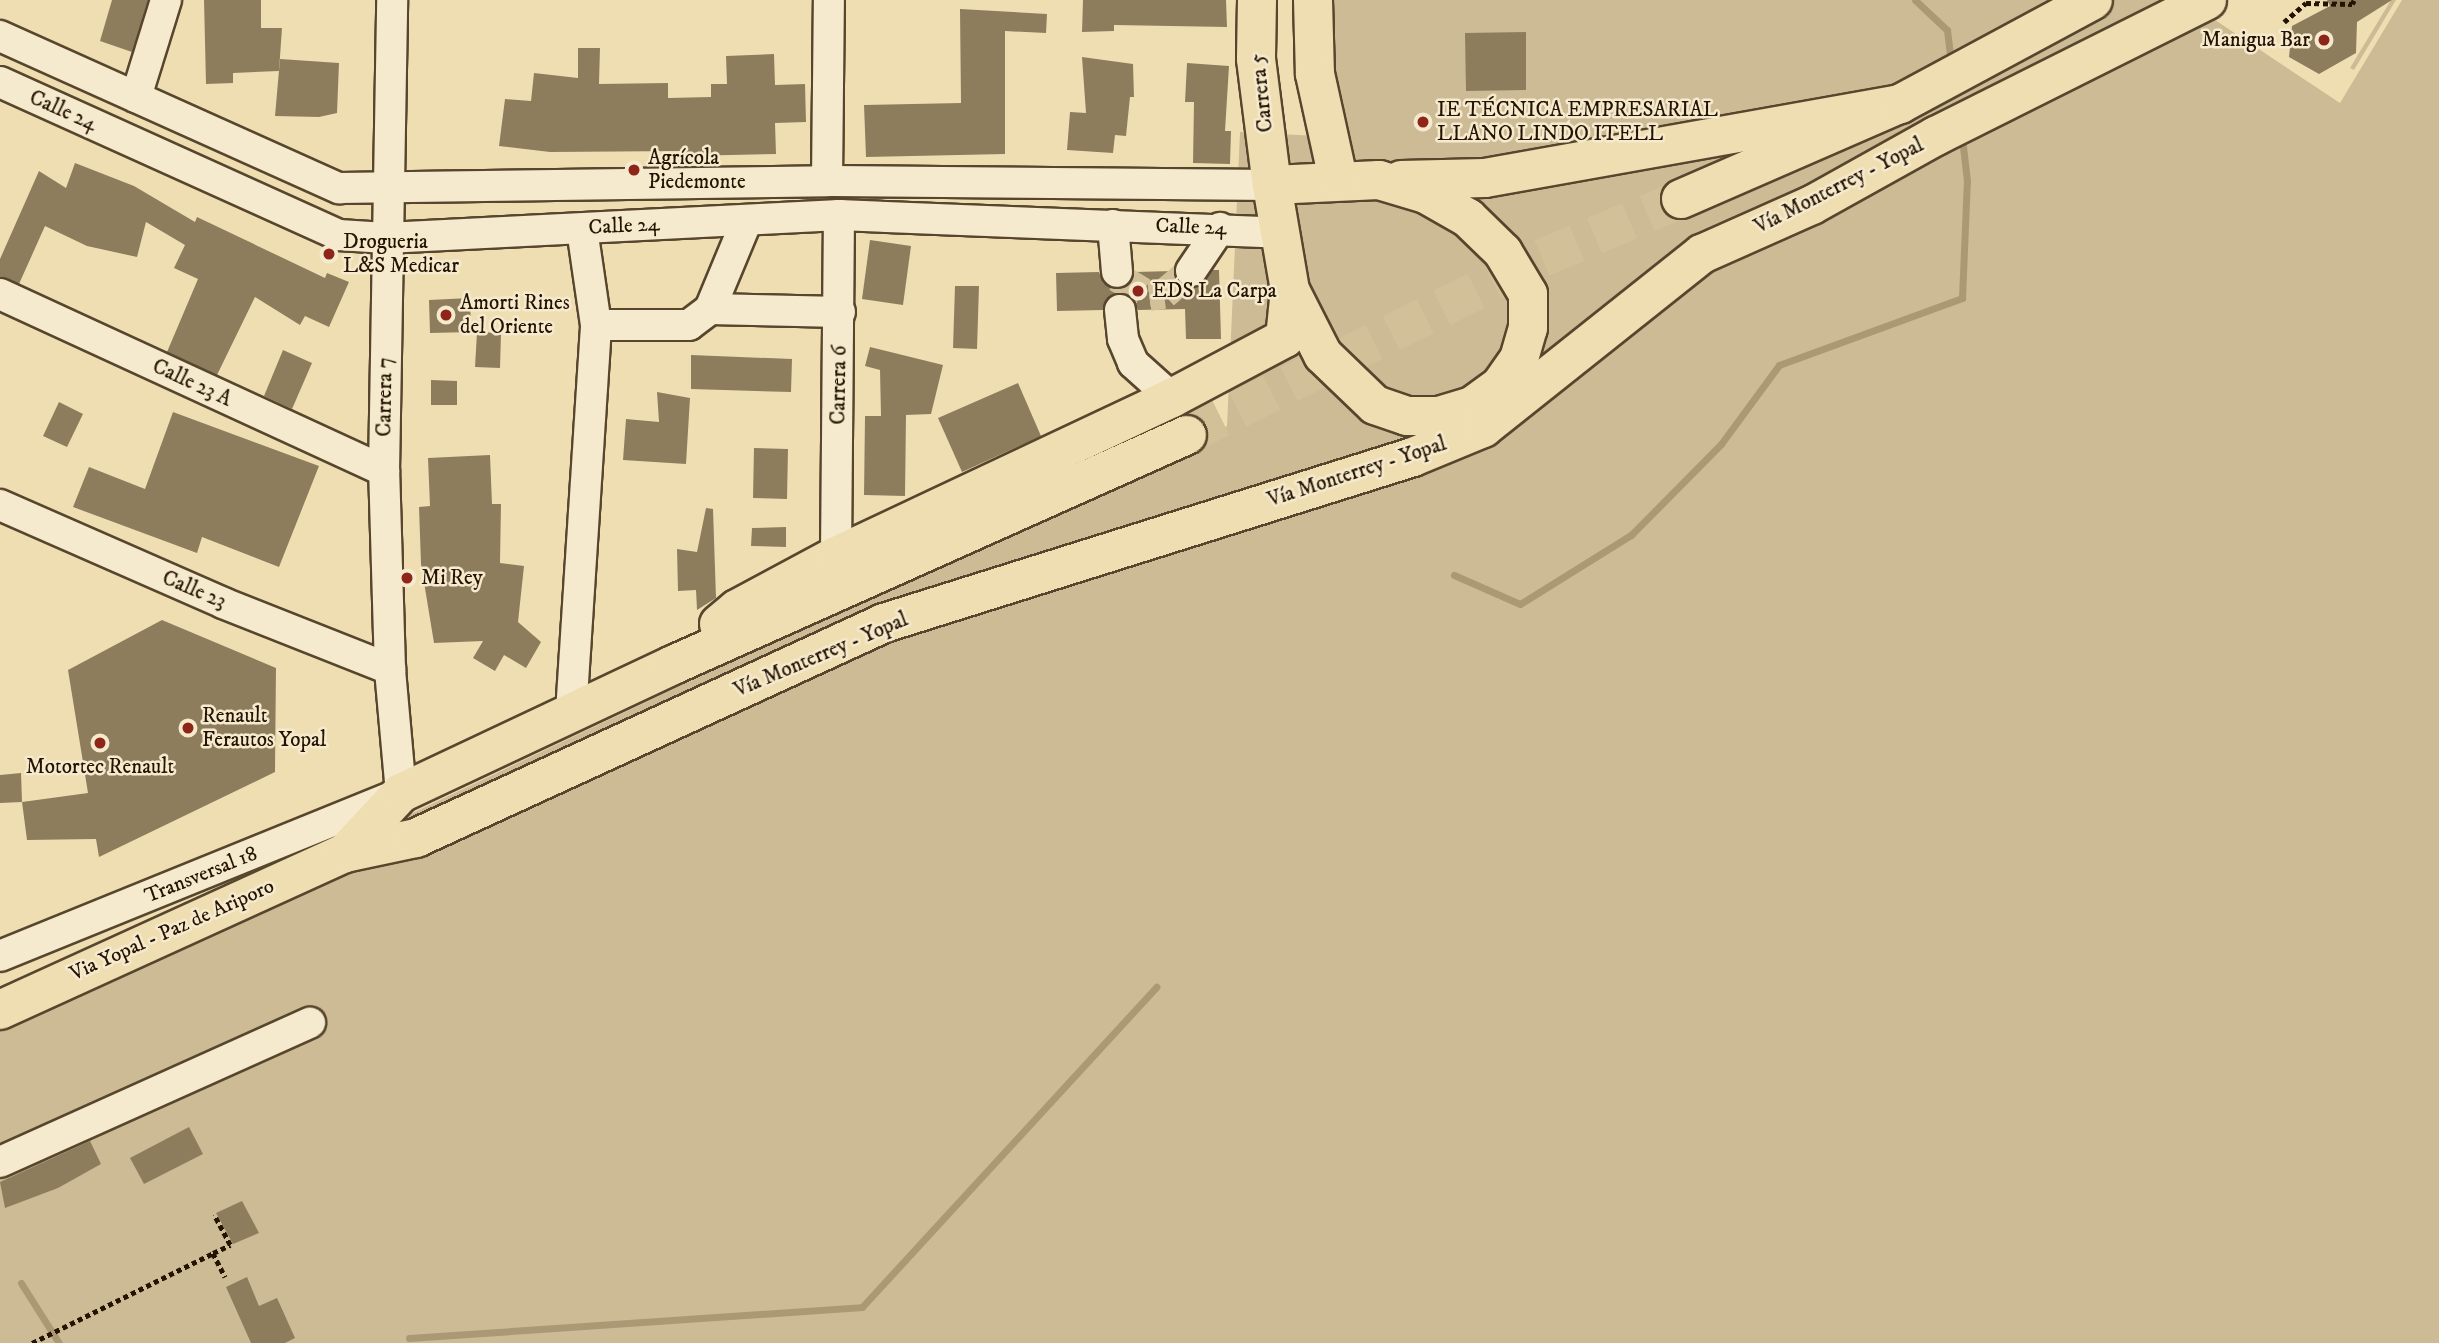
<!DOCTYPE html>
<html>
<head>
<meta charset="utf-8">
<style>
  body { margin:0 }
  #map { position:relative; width:2439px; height:1343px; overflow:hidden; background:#f0deb3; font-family:"IM FELL DW Pica",serif }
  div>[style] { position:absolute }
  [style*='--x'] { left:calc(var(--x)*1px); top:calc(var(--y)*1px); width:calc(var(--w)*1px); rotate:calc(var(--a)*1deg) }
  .green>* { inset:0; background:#cdbb95 }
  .stream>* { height:7px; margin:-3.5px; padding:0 3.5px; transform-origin:3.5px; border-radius:3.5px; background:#ab9976 }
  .building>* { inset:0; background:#8e7d5d }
  .minor-tunnel>* { height:30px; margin-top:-15px; transform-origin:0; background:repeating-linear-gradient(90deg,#d1c098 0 30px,transparent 0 45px) }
  .major-tunnel>* { height:38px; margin-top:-19px; transform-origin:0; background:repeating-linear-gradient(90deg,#d1c098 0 38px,transparent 0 57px) }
  .path>* { height:4.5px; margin-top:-2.25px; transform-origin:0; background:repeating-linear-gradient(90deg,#241300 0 5px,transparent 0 8.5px) }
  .roads { filter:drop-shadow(2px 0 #57462d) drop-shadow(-2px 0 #57462d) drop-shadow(0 2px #57462d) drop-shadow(0 -2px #57462d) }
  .minor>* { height:30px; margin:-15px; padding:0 15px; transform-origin:15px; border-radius:15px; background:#f5eace }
  .major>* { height:38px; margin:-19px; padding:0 19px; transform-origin:19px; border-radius:19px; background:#f0deb3 }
  .dots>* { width:19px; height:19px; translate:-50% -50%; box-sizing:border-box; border:4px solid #f5eace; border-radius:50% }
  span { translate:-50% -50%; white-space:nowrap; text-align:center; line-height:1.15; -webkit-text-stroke:5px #f5eace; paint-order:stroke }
  .poi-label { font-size:21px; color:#241300 }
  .right { translate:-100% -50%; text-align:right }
  .left { translate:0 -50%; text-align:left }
  .street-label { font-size:21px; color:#241300 }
</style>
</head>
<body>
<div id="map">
  <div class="green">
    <i style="clip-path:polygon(1323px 0,2226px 0,2203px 12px,2340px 103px,2402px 0,2439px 0,2439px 1343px,0 1343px,0 1000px,400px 819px,1227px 426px,1240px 132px,1337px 137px)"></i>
    <i style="clip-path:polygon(2391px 0,2396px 0,2354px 70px,2350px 68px)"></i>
  </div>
  <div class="stream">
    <i style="--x:1915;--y:0;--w:44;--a:43.2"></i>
    <i style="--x:1947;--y:30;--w:34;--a:83"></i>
    <i style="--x:1454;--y:575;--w:72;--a:23.7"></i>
    <i style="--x:1520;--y:604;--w:131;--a:-31.9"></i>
    <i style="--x:1631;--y:535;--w:128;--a:-45.3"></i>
    <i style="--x:1721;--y:444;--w:98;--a:-53.7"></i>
    <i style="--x:1779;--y:365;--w:195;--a:-20.1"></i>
    <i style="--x:1962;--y:298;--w:117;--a:-87.6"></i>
    <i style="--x:1967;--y:181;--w:43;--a:-96.6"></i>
    <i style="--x:21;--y:1283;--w:71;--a:57.7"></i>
    <i style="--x:409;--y:1338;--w:454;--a:-3.9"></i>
    <i style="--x:862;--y:1307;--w:435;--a:-47.4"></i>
  </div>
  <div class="building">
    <i style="clip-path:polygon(112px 0,148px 0,132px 52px,100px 41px)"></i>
    <i style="clip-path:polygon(204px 0,261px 0,261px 28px,282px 28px,279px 71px,233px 73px,233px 83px,206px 84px)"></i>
    <i style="clip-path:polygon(1083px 0,1226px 0,1227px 27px,1114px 25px,1114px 31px,1082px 32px)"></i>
    <i style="clip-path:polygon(2327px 0,2392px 0,2357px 22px,2356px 53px,2319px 74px,2289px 57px,2292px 26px,2330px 6px)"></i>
    <i style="clip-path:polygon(960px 9px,1047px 14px,1046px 33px,1005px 31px,1005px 154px,866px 157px,864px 105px,961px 103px)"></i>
    <i style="clip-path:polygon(1526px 32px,1526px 90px,1466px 91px,1465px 33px)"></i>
    <i style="clip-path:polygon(578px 48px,600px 48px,599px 84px,668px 83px,668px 98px,711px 97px,711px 84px,727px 84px,726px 56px,774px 54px,775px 85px,805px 84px,806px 122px,775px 123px,776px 154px,685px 156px,684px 151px,550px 152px,499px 146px,505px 99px,531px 101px,534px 73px,578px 78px)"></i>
    <i style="clip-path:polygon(1082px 57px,1133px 64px,1134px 97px,1130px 97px,1126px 136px,1115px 135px,1113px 153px,1067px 150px,1070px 112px,1086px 113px)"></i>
    <i style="clip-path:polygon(280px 59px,339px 63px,337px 113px,319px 117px,275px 116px)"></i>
    <i style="clip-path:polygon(1187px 63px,1229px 66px,1225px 131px,1231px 131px,1230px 164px,1193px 163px,1194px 102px,1185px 102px)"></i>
    <i style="clip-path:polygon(75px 163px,134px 186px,195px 222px,197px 217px,325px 278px,327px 273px,349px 282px,329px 327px,305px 316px,300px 325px,255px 297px,217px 375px,167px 352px,198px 279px,174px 268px,185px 245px,146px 222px,137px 257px,87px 246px,45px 226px,19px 284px,0 277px,0 259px,39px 171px,66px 188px)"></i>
    <i style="clip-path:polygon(870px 240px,911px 246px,903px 305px,862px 299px)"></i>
    <i style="clip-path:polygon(1212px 270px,1219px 270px,1221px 339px,1186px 339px,1185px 309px,1138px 310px,1126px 294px,1110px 296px,1103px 310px,1057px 311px,1056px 273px,1099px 272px,1103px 283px,1118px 289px,1128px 286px,1134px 272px,1174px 271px,1181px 285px,1190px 288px,1199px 286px)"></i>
    <i style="clip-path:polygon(955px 286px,979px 286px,977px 349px,953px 348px)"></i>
    <i style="clip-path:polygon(470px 298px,471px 332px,430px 333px,429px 300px)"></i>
    <i style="clip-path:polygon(477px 332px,501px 333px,500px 368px,475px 367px)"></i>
    <i style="clip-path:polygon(870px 347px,943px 365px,931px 414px,906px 415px,905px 496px,864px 495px,865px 416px,881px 416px,880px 370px,865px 366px)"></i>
    <i style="clip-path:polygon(283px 350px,312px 363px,292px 409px,264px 396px)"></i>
    <i style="clip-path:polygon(691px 355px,792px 359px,791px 392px,691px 389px)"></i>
    <i style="clip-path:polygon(431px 380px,457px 381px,457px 405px,431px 405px)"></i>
    <i style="clip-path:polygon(1018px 383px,1041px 436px,962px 472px,938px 418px)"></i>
    <i style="clip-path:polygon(657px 392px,690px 398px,686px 464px,623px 460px,626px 419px,659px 422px)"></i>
    <i style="clip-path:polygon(59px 402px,83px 414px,67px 447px,43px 436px)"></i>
    <i style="clip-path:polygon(173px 412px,319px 466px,279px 567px,202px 537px,197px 553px,73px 507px,89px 467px,145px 489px)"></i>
    <i style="clip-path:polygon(754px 448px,788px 449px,787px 499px,753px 498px)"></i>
    <i style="clip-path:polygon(490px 455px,492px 504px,501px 504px,500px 563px,524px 566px,518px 622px,541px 642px,526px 668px,504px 655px,495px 671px,473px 658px,483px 641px,434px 643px,421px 564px,419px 507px,430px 506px,428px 458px)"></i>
    <i style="clip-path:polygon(706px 508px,713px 509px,716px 598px,697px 610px,696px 590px,678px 591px,677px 549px,697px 552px)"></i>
    <i style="clip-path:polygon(786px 527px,786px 547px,751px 546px,752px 528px)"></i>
    <i style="clip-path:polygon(162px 620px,276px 668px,275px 772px,99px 857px,96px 839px,27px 840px,22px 802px,88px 793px,68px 670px)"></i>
    <i style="clip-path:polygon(21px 773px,22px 802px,0 803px,0 775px)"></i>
    <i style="clip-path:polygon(189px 1127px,203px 1154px,144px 1184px,130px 1158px)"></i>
    <i style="clip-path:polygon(90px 1141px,101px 1164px,58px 1188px,5px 1208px,0 1182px)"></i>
    <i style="clip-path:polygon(242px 1201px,259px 1233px,233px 1244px,216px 1213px)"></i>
    <i style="clip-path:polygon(247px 1277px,259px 1306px,277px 1298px,295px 1338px,285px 1343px,251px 1343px,226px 1287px)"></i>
  </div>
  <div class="minor-tunnel">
    <i style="--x:1117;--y:277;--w:37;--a:31"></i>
    <i style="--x:1149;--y:296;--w:15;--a:-8"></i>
    <i style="--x:1164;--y:294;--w:35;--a:-40"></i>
  </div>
  <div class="major-tunnel">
    <i style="--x:1187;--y:435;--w:397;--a:-26.5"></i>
    <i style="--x:1542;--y:258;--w:151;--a:-23"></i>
  </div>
  <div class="path">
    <i style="--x:2284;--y:22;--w:29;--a:-41"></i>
    <i style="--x:2306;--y:3;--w:46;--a:1.2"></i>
    <i style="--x:2352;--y:4;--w:4;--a:-63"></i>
    <i style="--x:213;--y:1253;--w:19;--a:-25"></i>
    <i style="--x:230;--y:1245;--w:34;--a:-118"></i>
    <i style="--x:32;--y:1343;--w:202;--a:-26.4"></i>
    <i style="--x:213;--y:1253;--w:27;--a:63"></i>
  </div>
  <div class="roads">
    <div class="minor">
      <i style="--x:0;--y:36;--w:372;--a:24.2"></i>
      <i style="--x:339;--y:188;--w:488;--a:-0.8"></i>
      <i style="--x:827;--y:181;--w:445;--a:0.5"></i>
      <i style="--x:0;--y:82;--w:372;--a:24.3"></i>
      <i style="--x:339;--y:235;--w:47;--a:3.7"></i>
      <i style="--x:386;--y:238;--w:454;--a:-2.9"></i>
      <i style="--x:839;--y:215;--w:442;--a:2.3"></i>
      <i style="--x:136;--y:97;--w:102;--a:-72.8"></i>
      <i style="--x:827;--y:181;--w:181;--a:-89.4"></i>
      <i style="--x:1113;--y:225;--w:47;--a:85.1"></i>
      <i style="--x:582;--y:229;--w:97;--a:81.7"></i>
      <i style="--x:596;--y:325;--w:93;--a:0"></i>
      <i style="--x:689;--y:325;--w:26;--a:-37"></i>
      <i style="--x:710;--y:309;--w:96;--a:-67.4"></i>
      <i style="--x:1191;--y:271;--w:52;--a:-56"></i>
      <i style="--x:0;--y:294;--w:423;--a:24.7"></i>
      <i style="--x:710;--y:309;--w:130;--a:1.3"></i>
      <i style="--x:1120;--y:310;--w:29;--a:84"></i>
      <i style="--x:1123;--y:339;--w:26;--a:67"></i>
      <i style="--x:1133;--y:363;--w:52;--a:41.9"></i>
      <i style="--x:0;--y:505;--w:244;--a:23.7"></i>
      <i style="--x:223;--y:603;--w:180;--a:21.6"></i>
      <i style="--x:836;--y:556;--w:341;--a:-89.5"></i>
      <i style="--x:571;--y:713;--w:389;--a:-86.3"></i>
      <i style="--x:0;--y:956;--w:433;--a:-22.1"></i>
      <i style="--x:401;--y:793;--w:124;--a:-95.1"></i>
      <i style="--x:390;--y:669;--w:198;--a:-91.7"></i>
      <i style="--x:384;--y:471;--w:471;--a:-89"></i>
      <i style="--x:0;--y:1162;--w:340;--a:-24.2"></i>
    </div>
    <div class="major">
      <i style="--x:1257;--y:0;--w:59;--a:91"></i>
      <i style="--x:1256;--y:59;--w:127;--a:82.8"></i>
      <i style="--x:1272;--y:185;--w:107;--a:80.3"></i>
      <i style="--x:1290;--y:290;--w:73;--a:63.1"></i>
      <i style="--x:1323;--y:355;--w:72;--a:43.9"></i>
      <i style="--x:1375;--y:405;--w:34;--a:19"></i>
      <i style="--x:1407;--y:416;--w:32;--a:0"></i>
      <i style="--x:1439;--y:416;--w:34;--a:-17"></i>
      <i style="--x:1472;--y:406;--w:34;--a:-36"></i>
      <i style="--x:1500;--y:386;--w:33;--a:-55"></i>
      <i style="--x:1519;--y:359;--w:32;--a:-74"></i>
      <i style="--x:1528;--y:328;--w:34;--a:-90"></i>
      <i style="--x:1528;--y:294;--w:49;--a:-120.8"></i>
      <i style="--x:1503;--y:252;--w:49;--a:-135.8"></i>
      <i style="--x:1468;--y:218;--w:48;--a:-150.3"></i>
      <i style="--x:1426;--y:194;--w:49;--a:-163.4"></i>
      <i style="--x:1379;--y:180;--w:107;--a:177.3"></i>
      <i style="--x:1313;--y:0;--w:74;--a:88.5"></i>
      <i style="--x:1315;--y:74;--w:107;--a:77.6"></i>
      <i style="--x:1401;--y:180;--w:84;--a:-1.4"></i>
      <i style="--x:1485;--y:178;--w:422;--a:-10.1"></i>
      <i style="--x:1681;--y:199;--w:239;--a:-23.5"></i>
      <i style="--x:1900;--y:104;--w:219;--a:-28.3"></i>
      <i style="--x:719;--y:624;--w:23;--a:-40"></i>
      <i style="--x:737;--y:609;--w:112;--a:-28.2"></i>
      <i style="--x:836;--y:556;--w:371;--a:-25.2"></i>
      <i style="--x:1172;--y:398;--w:128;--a:-28"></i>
      <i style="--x:1285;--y:338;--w:48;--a:-84.1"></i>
      <i style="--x:345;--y:853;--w:82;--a:-47"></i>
      <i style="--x:401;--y:793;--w:301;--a:-25.2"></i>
      <i style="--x:673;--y:665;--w:563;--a:-24.11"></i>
      <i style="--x:0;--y:1010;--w:379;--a:-24.5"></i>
      <i style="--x:345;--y:853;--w:73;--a:-11.9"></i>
      <i style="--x:416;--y:838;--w:515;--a:-24.67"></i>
      <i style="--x:884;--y:623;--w:554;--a:-17.42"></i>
      <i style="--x:1413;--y:457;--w:76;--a:-22.5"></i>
      <i style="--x:1483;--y:428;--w:280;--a:-38.5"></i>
      <i style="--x:1702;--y:254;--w:120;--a:-24"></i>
      <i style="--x:1812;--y:205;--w:142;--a:-29.1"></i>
      <i style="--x:1936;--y:136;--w:303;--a:-26.6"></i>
    </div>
  </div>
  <div class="dots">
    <i style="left:2324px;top:40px;background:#8f2418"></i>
    <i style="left:1423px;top:122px;background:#8f2418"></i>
    <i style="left:634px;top:170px;background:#8f2418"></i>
    <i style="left:329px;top:254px;background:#8f2418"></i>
    <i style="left:1138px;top:291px;background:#8f2418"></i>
    <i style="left:446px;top:315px;background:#8f2418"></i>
    <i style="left:407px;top:578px;background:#8f2418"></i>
    <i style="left:188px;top:728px;background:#8f2418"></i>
    <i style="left:100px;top:743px;background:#8f2418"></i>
  </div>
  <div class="poi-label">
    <span class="right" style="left:2310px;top:40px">Manigua Bar</span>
    <span class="left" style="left:1437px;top:122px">IE TÉCNICA EMPRESARIAL<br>LLANO LINDO ITELL</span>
    <span class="left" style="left:648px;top:170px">Agrícola<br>Piedemonte</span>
    <span class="left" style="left:343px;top:254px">Drogueria<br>L&amp;S Medicar</span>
    <span class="left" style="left:1152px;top:291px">EDS La Carpa</span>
    <span class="left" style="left:460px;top:315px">Amorti Rines<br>del Oriente</span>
    <span class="left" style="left:421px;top:578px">Mi Rey</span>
    <span class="left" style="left:202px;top:728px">Renault<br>Ferautos Yopal</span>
    <span style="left:100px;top:767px">Motortec Renault</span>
  </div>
  <div class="street-label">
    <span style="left:1262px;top:93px;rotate:-96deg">Carrera 5</span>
    <span style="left:63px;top:111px;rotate:24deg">Calle 24</span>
    <span style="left:1839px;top:186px;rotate:-27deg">Vía Monterrey - Yopal</span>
    <span style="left:624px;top:226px;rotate:-3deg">Calle 24</span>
    <span style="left:1191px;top:227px;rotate:2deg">Calle 24</span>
    <span style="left:192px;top:383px;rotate:25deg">Calle 23 A</span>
    <span style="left:839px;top:385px;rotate:-89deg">Carrera 6</span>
    <span style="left:385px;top:397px;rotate:-89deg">Carrera 7</span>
    <span style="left:1357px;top:472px;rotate:-18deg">Vía Monterrey - Yopal</span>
    <span style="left:194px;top:590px;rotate:23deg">Calle 23</span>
    <span style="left:821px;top:655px;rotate:-23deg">Vía Monterrey - Yopal</span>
    <span style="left:201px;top:875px;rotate:-22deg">Transversal 18</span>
    <span style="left:172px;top:930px;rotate:-24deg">Via Yopal - Paz de Ariporo</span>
  </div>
</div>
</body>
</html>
